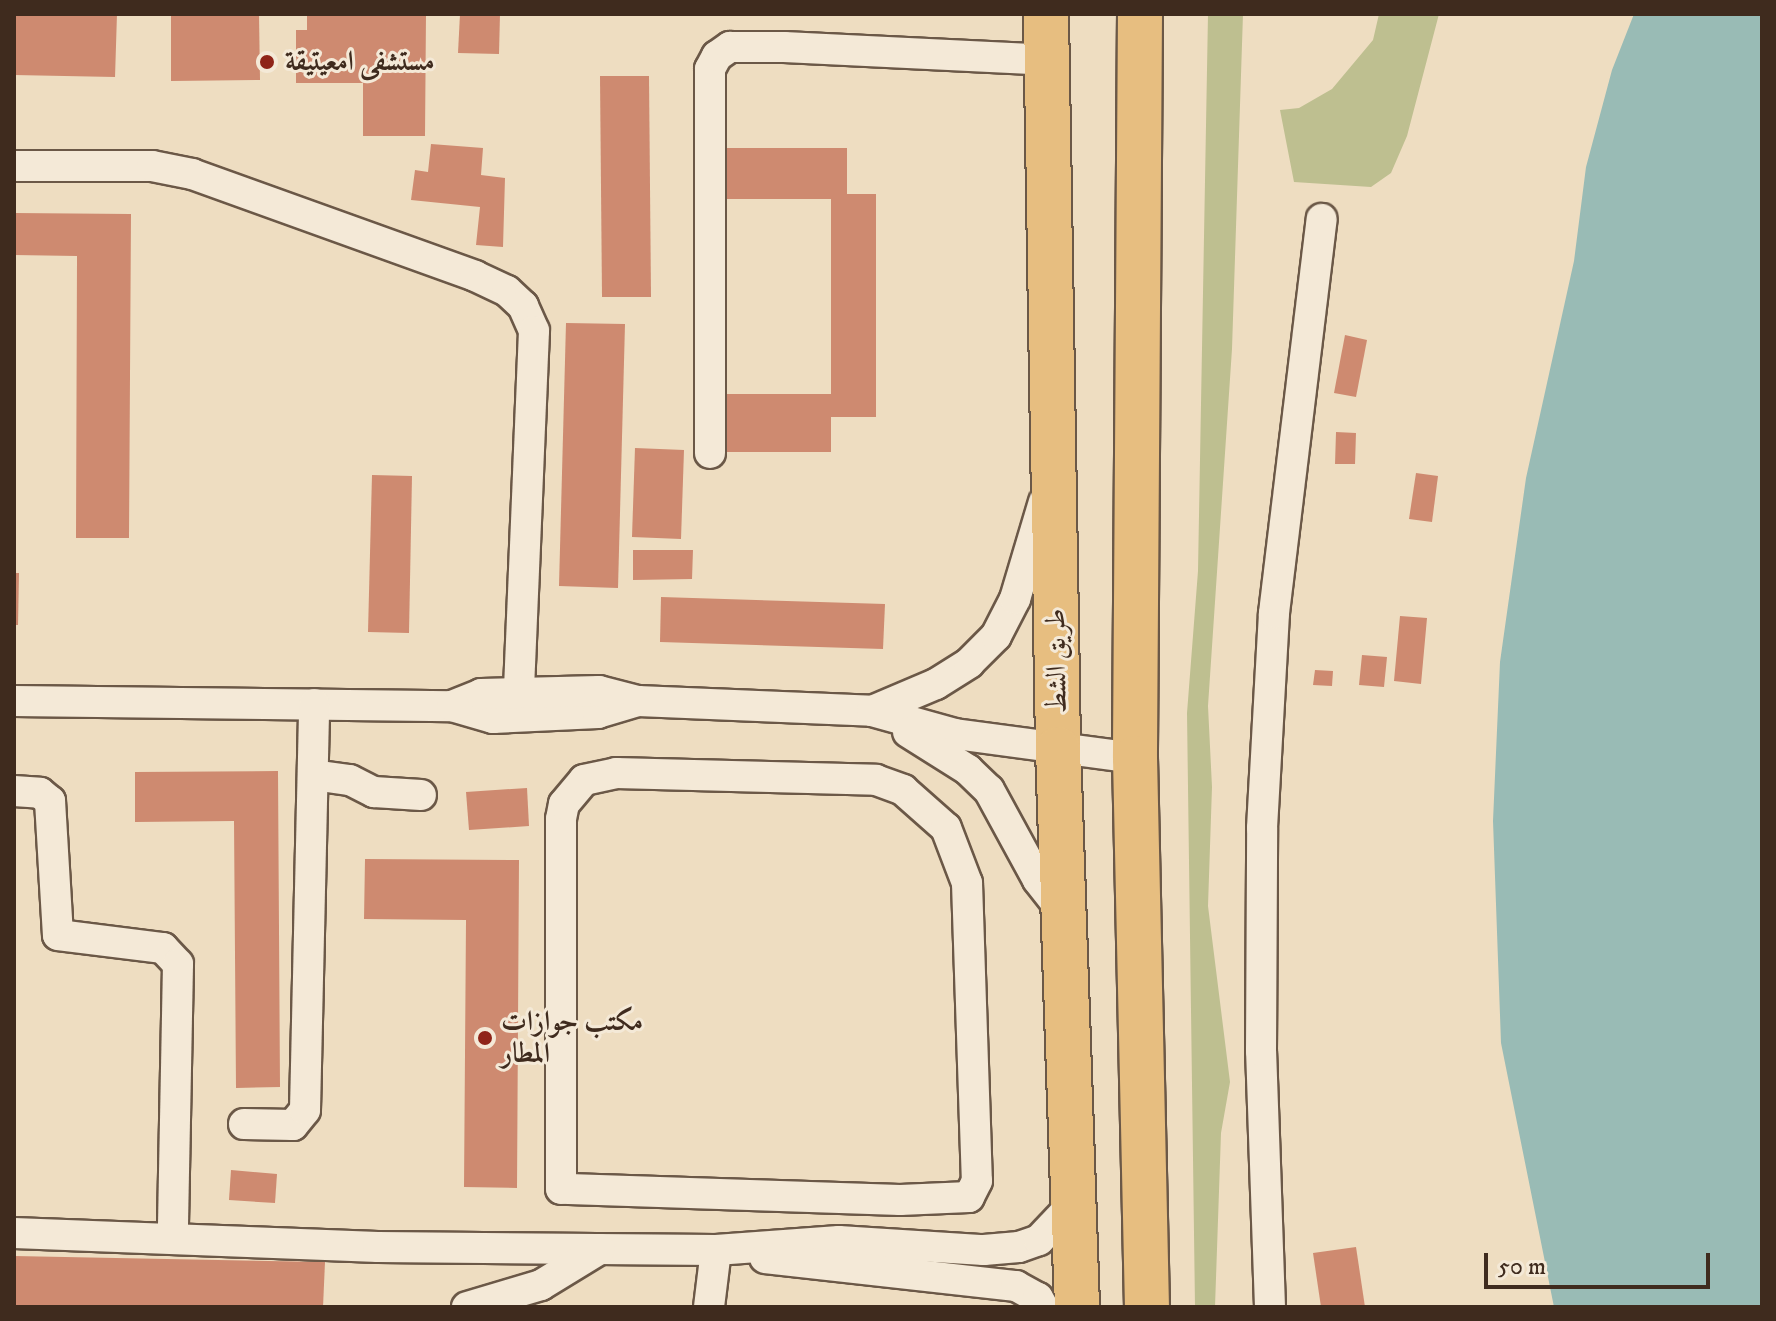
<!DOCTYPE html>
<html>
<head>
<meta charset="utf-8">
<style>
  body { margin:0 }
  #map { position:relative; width:1776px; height:1321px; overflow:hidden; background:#eeddc1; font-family:"IM FELL DW Pica",Amiri,serif }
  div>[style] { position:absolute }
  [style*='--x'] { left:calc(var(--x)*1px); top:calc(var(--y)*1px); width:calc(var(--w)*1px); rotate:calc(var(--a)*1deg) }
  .green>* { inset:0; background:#bebf90 }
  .water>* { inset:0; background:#99bbb5 }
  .building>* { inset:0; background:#ce8a70 }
  .roads { filter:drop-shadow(2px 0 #6b5847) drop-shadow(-2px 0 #6b5847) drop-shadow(0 2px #6b5847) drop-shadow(0 -2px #6b5847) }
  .minor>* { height:30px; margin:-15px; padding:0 15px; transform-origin:15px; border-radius:15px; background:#f4e9d7 }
  .highway>* { height:44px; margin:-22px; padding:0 22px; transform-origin:22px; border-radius:22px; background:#e7be80 }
  .dots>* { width:22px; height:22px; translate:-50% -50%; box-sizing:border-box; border:4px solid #f4e9d7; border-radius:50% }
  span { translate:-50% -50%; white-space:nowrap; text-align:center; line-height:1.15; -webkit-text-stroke:6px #f4e9d7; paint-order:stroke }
  .poi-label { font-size:28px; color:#3f2b1e; font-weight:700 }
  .left { translate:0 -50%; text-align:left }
  .street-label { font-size:28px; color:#3f2b1e }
  .frame { position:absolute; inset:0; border:16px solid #3f2b1e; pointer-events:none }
  .scale { position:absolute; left:1484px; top:1253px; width:226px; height:36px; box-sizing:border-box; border:4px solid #3f2b1e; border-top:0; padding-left:10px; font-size:24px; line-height:28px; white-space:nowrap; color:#3f2b1e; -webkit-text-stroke:6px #f4e9d7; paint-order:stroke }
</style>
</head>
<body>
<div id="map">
  <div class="green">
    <i style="clip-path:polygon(1208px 14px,1243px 14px,1232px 349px,1208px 706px,1212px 787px,1208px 906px,1230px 1082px,1221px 1133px,1215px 1307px,1195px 1307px,1187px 713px,1198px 571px)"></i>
    <i style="clip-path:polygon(1379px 14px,1439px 14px,1407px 136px,1391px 173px,1371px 187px,1294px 182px,1280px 110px,1299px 108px,1332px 89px,1373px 40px)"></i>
  </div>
  <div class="water">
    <i style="clip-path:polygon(1634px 14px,1762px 14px,1762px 1307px,1554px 1307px,1501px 1043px,1493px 821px,1500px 662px,1526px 478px,1574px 261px,1586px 167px,1612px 70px)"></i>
  </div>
  <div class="building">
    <i style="clip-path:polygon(14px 14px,117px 14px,115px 77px,14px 75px)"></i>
    <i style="clip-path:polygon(171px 14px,259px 14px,260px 80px,171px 81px)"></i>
    <i style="clip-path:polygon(307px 14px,426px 14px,425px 136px,363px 136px,363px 83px,296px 83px,296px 30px,307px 30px)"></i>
    <i style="clip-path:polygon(460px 14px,500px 14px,499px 54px,458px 53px)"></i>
    <i style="clip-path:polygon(600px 76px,649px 76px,651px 297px,602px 297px)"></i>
    <i style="clip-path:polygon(431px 144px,483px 148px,481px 175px,505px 178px,503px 247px,476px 245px,480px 207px,411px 200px,415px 170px,428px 172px)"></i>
    <i style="clip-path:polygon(725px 148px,847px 148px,847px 194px,876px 194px,876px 417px,831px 417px,831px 452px,724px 452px,724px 394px,831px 394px,831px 199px,725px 199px)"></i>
    <i style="clip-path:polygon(14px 213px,131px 214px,129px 538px,76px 538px,77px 256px,14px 255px)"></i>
    <i style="clip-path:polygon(566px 323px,625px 324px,618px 588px,559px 586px)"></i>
    <i style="clip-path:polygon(1345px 335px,1367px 340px,1356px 397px,1334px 393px)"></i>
    <i style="clip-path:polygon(1336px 432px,1356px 433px,1355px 464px,1335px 464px)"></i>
    <i style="clip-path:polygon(635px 448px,684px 450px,681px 539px,632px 537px)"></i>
    <i style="clip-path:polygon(1416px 473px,1438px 476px,1432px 522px,1409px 519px)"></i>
    <i style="clip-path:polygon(372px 475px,412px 476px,409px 633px,368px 632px)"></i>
    <i style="clip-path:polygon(633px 550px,693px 550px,692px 579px,633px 580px)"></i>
    <i style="clip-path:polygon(14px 573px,19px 573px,18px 625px,14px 625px)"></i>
    <i style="clip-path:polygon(661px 597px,885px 604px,883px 649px,660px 642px)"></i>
    <i style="clip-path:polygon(1400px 616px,1427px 618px,1421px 684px,1394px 681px)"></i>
    <i style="clip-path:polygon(1362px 655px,1387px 657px,1384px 687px,1359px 685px)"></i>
    <i style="clip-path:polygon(1315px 670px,1333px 671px,1332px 686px,1313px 685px)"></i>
    <i style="clip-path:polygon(278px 771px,280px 1087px,236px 1088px,234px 821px,135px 822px,135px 772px)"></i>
    <i style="clip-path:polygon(527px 788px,529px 826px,469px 830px,466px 792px)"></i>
    <i style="clip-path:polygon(365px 859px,519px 860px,517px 1188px,464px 1187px,466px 920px,364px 919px)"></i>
    <i style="clip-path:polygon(231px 1170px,277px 1174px,275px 1203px,229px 1200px)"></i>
    <i style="clip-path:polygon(1356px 1247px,1365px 1307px,1321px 1307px,1313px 1253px)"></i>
    <i style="clip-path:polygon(14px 1256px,325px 1262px,323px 1307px,14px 1307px)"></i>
  </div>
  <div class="roads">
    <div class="minor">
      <i style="--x:14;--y:166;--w:138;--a:0"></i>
      <i style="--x:152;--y:166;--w:41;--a:11.3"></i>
      <i style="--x:192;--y:174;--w:301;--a:19.8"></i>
      <i style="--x:475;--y:276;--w:35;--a:25"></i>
      <i style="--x:507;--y:291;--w:22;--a:43"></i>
      <i style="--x:523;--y:306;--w:27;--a:66"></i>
      <i style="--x:534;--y:331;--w:361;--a:92.4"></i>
      <i style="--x:710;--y:453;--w:384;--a:-90"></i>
      <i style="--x:710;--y:69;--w:15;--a:-62"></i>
      <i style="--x:717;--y:56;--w:16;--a:-35"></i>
      <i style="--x:730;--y:47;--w:54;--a:0"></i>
      <i style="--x:784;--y:47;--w:263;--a:2.8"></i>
      <i style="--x:14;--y:701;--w:438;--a:0.7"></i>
      <i style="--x:452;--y:706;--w:43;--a:16.3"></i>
      <i style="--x:493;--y:718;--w:105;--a:-2.7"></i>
      <i style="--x:598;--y:713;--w:42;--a:-16.7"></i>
      <i style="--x:452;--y:706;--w:31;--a:-22"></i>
      <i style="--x:481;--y:694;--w:118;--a:-1.5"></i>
      <i style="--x:599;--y:691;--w:40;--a:14.4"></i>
      <i style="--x:638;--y:701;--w:234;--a:2.4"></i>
      <i style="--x:872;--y:711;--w:86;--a:15.5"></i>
      <i style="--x:955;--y:734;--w:182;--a:7.6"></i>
      <i style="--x:872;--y:711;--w:69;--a:-22.9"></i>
      <i style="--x:936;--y:684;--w:39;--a:-32"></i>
      <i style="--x:969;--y:663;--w:38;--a:-45"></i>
      <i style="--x:996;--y:636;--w:42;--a:-62.8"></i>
      <i style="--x:1015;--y:599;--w:101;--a:-73.4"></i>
      <i style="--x:908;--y:732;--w:71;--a:32.3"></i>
      <i style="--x:968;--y:770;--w:29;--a:44"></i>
      <i style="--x:989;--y:790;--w:102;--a:61.4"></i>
      <i style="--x:1038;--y:880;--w:42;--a:51.8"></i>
      <i style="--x:616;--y:773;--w:260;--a:1.5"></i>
      <i style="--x:876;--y:780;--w:29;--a:20"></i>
      <i style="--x:903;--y:790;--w:57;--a:41.5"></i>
      <i style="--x:946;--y:828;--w:59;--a:69.1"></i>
      <i style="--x:967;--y:883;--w:298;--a:88.1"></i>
      <i style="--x:977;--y:1181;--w:18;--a:117"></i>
      <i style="--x:969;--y:1197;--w:69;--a:177.5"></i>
      <i style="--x:900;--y:1200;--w:339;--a:-178.1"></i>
      <i style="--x:561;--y:1189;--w:370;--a:-90"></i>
      <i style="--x:561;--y:819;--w:15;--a:-79"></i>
      <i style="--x:564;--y:804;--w:31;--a:-50"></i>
      <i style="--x:584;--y:780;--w:33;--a:-12"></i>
      <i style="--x:313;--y:775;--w:37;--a:8"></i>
      <i style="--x:350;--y:780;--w:27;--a:27"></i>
      <i style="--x:374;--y:792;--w:47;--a:3.7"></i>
      <i style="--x:14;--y:791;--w:26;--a:4"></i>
      <i style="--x:40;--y:793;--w:13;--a:39"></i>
      <i style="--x:50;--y:801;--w:134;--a:86.6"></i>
      <i style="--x:58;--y:935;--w:106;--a:7.1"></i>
      <i style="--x:163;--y:948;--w:22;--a:47"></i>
      <i style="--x:178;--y:964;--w:272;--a:91.1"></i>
      <i style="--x:244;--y:1124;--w:49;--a:1.2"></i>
      <i style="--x:293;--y:1125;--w:19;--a:-51"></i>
      <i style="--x:305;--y:1110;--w:406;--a:-88.7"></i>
      <i style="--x:14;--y:1233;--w:364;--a:2.2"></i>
      <i style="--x:378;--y:1247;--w:338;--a:0.5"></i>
      <i style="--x:716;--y:1250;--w:123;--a:-4.2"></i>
      <i style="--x:839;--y:1241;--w:145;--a:3.6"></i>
      <i style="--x:984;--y:1250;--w:35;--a:-5"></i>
      <i style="--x:1019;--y:1247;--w:21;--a:-19"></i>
      <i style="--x:1039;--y:1240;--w:54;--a:-46.5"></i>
      <i style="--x:765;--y:1258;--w:253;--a:6.4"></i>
      <i style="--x:1016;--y:1286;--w:25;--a:29"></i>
      <i style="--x:1038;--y:1298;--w:10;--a:61"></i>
      <i style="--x:467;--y:1307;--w:77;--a:-16.6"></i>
      <i style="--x:541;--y:1285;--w:69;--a:-31.4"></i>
      <i style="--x:709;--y:1307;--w:57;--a:-83"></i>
      <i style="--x:1270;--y:1307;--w:256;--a:-92"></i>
      <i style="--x:1261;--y:1051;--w:223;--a:-89.7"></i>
      <i style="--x:1262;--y:828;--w:215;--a:-86.8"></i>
      <i style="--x:1274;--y:613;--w:397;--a:-83.1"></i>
    </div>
    <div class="highway">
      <i style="--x:1046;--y:14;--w:735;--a:89.06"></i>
      <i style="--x:1058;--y:749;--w:558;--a:88.05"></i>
      <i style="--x:1140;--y:14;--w:744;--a:90.39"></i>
      <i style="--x:1135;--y:758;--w:549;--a:88.75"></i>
    </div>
  </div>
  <div class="dots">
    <i style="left:267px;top:62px;background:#8f2418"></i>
    <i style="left:485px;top:1038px;background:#8f2418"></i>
  </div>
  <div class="poi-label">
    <span class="left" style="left:285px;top:62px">مستشفى امعيتيقة</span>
    <span class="left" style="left:501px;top:1038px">مكتب جوازات<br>المطار</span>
  </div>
  <div class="street-label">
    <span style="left:1057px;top:661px;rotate:-91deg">طريق الشط</span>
  </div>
  <div class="frame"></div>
  <div class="scale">50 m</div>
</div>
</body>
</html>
